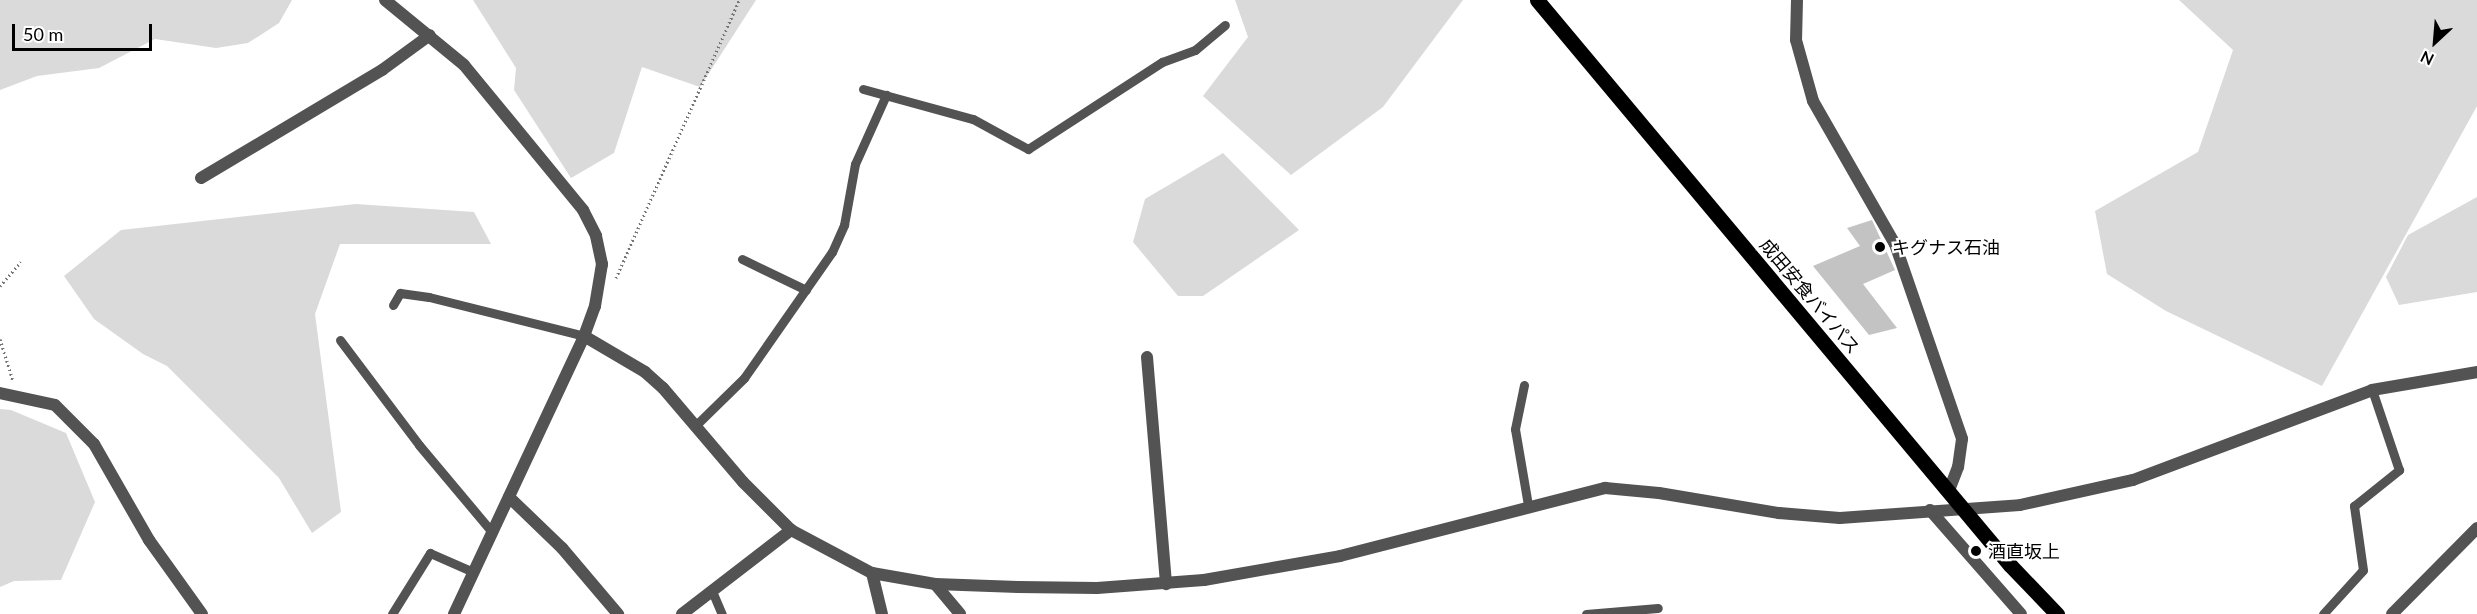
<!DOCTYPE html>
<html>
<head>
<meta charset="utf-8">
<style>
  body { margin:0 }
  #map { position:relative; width:2477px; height:614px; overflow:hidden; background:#fff; font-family:Lato,"Noto Sans JP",sans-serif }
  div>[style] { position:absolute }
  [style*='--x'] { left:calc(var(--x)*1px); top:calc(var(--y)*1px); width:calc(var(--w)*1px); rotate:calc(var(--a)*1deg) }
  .green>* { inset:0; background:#dadada }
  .building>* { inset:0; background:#c3c3c3 }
  .path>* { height:3px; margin-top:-1.5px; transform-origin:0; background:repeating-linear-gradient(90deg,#757575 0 1.5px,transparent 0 4.5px) }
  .service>* { height:9px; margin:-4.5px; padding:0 4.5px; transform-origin:4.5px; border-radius:4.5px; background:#535353 }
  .minor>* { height:12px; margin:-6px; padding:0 6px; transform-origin:6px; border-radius:6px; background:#535353 }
  .tertiary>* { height:12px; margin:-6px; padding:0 6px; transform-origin:6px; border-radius:6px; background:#535353 }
  .primary>* { height:15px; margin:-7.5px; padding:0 7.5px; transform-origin:7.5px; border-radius:7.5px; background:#000 }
  .dots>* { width:16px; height:16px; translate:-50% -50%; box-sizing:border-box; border:3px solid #fff; border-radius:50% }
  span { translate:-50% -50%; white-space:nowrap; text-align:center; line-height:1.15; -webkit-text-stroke:4.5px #fff; paint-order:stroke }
  .poi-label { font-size:18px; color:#000 }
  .left { translate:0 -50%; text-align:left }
  .street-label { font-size:18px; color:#000 }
  .north { position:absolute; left:2405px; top:12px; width:60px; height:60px; -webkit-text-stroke:4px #fff; paint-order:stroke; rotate:206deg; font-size:16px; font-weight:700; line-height:24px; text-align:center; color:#000 }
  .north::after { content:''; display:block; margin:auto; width:21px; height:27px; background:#000; clip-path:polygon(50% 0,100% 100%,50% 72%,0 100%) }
  .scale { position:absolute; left:12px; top:24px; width:140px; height:27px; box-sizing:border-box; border:3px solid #000; border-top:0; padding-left:8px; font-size:18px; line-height:21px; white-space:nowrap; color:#000; -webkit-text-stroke:4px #fff; paint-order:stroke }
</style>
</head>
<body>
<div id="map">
  <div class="green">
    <i style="clip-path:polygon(0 0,292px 0,279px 23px,248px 43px,216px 48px,155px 39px,99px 68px,37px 76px,0 90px)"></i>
    <i style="clip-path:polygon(473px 0,756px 0,700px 87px,642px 67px,614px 153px,571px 178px,514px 90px,516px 68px)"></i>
    <i style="clip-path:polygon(1235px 0,1463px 0,1383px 107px,1291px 175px,1203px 96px,1248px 37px)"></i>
    <i style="clip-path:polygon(2179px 0,2477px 0,2477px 106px,2322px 386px,2166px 311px,2107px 274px,2095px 211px,2198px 152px,2233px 50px)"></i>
    <i style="clip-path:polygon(1223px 153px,1299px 230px,1203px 296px,1178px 296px,1133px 242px,1145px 199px)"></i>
    <i style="clip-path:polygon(2477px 197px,2477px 292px,2399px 305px,2386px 277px,2408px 235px)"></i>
    <i style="clip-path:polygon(356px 204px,474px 212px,491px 244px,340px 244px,315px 314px,341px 512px,312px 533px,279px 478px,167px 366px,143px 354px,94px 319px,64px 276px,121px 230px)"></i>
    <i style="clip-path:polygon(0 409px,11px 410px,66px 433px,95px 502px,61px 580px,14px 581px,0 587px)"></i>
  </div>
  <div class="building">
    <i style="clip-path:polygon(1872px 220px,1895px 270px,1863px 284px,1897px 328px,1869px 335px,1813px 266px,1860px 246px,1847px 228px)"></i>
  </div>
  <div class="path">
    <i style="--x:616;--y:278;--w:304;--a:-66.1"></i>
    <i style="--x:0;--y:286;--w:32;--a:-49"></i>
    <i style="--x:0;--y:339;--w:44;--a:72.8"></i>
  </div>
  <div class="service">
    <i style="--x:863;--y:89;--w:114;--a:15.3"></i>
    <i style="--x:973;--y:119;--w:63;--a:28.6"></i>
    <i style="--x:1028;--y:149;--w:160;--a:-33"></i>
    <i style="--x:1162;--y:62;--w:35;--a:-20"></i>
    <i style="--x:1195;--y:50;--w:39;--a:-40"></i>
    <i style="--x:742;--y:259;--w:71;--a:25.8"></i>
    <i style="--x:393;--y:305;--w:14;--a:-60"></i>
    <i style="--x:400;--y:293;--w:29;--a:8"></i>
    <i style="--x:429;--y:297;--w:160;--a:14.1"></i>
    <i style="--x:340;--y:340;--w:131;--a:53"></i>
    <i style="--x:419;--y:445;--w:114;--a:50"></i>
    <i style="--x:1524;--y:385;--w:45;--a:101.6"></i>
    <i style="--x:1515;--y:429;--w:77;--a:80.3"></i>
    <i style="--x:695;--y:426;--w:69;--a:-44.4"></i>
    <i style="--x:744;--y:378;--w:154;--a:-55.1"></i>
    <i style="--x:832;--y:252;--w:30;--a:-66"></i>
    <i style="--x:844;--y:225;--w:62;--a:-79.8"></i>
    <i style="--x:855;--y:164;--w:76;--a:-65.8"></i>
    <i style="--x:712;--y:591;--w:25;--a:67"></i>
    <i style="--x:392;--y:614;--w:72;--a:-58.1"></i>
    <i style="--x:430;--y:553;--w:47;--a:23.8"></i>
    <i style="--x:1586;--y:614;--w:72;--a:-4.8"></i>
    <i style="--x:2323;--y:614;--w:59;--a:-47.7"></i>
    <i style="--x:2363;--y:570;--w:65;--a:-98"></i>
    <i style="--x:2354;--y:506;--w:58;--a:-38.7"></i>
    <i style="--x:2399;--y:470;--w:84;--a:-108.6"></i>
  </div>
  <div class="minor">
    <i style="--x:1797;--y:0;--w:40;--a:91.4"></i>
    <i style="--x:1796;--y:40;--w:63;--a:74.4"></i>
    <i style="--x:1813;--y:101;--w:165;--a:60.2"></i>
    <i style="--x:1895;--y:244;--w:206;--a:71"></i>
    <i style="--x:1962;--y:439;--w:28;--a:98"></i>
    <i style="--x:1958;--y:467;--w:26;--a:111"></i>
    <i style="--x:201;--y:178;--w:211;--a:-30.8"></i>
    <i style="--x:382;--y:70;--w:59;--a:-36.1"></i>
    <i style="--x:1147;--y:357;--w:228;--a:85.2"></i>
    <i style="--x:0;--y:393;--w:56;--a:12.3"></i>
    <i style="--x:55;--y:405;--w:55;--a:45"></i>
    <i style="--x:94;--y:444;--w:111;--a:60.2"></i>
    <i style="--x:149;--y:540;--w:91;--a:54.4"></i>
    <i style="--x:509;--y:497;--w:74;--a:43.9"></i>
    <i style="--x:562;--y:548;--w:87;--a:49.7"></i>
    <i style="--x:1930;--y:510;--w:138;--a:48.8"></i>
    <i style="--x:872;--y:573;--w:42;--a:76.3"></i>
    <i style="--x:935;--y:584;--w:39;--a:50"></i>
    <i style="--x:454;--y:614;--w:307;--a:-64.9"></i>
    <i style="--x:584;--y:336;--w:71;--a:30.5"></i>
    <i style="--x:645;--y:372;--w:24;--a:42"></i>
    <i style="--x:663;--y:388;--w:123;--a:49.6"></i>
    <i style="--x:743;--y:482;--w:68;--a:45"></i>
    <i style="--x:791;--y:530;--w:92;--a:28"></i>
    <i style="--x:872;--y:573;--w:64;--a:9.9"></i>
    <i style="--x:935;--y:584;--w:83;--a:2.1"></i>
    <i style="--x:1018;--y:587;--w:79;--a:0.7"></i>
    <i style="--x:1097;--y:588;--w:107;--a:-4.3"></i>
    <i style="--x:1204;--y:580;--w:138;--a:-10"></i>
    <i style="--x:1340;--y:556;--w:274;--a:-14.4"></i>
    <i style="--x:1605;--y:488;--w:54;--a:5.3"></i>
    <i style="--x:1659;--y:493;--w:122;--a:9.5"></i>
    <i style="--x:1779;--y:513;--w:61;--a:4.7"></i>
    <i style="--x:1840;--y:518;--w:180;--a:-4.1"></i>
    <i style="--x:2020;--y:505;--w:116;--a:-12.5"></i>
    <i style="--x:2133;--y:480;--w:255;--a:-20.6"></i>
    <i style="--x:2372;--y:390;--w:107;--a:-9.7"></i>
    <i style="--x:682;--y:614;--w:138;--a:-37.6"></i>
    <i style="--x:2392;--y:614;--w:121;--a:-45.3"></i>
  </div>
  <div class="tertiary">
    <i style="--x:385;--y:0;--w:102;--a:39.4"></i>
    <i style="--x:464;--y:65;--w:188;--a:50.6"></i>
    <i style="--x:583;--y:210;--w:29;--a:63"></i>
    <i style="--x:596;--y:236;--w:29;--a:78"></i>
    <i style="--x:602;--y:264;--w:43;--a:99.5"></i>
    <i style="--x:595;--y:306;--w:32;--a:110"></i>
  </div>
  <div class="primary">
    <i style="--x:1537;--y:0;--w:737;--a:50.07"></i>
    <i style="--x:2010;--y:565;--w:68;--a:46.2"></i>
  </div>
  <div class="dots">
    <i style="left:1880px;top:247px;background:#000"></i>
    <i style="left:1976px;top:551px;background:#000"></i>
  </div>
  <div class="poi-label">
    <span class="left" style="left:1892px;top:247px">キグナス石油</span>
    <span class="left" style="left:1988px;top:551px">酒直坂上</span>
  </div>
  <div class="street-label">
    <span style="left:1810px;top:296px;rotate:50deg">成田安食バイパス</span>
  </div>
  <div class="north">N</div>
  <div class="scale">50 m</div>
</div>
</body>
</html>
